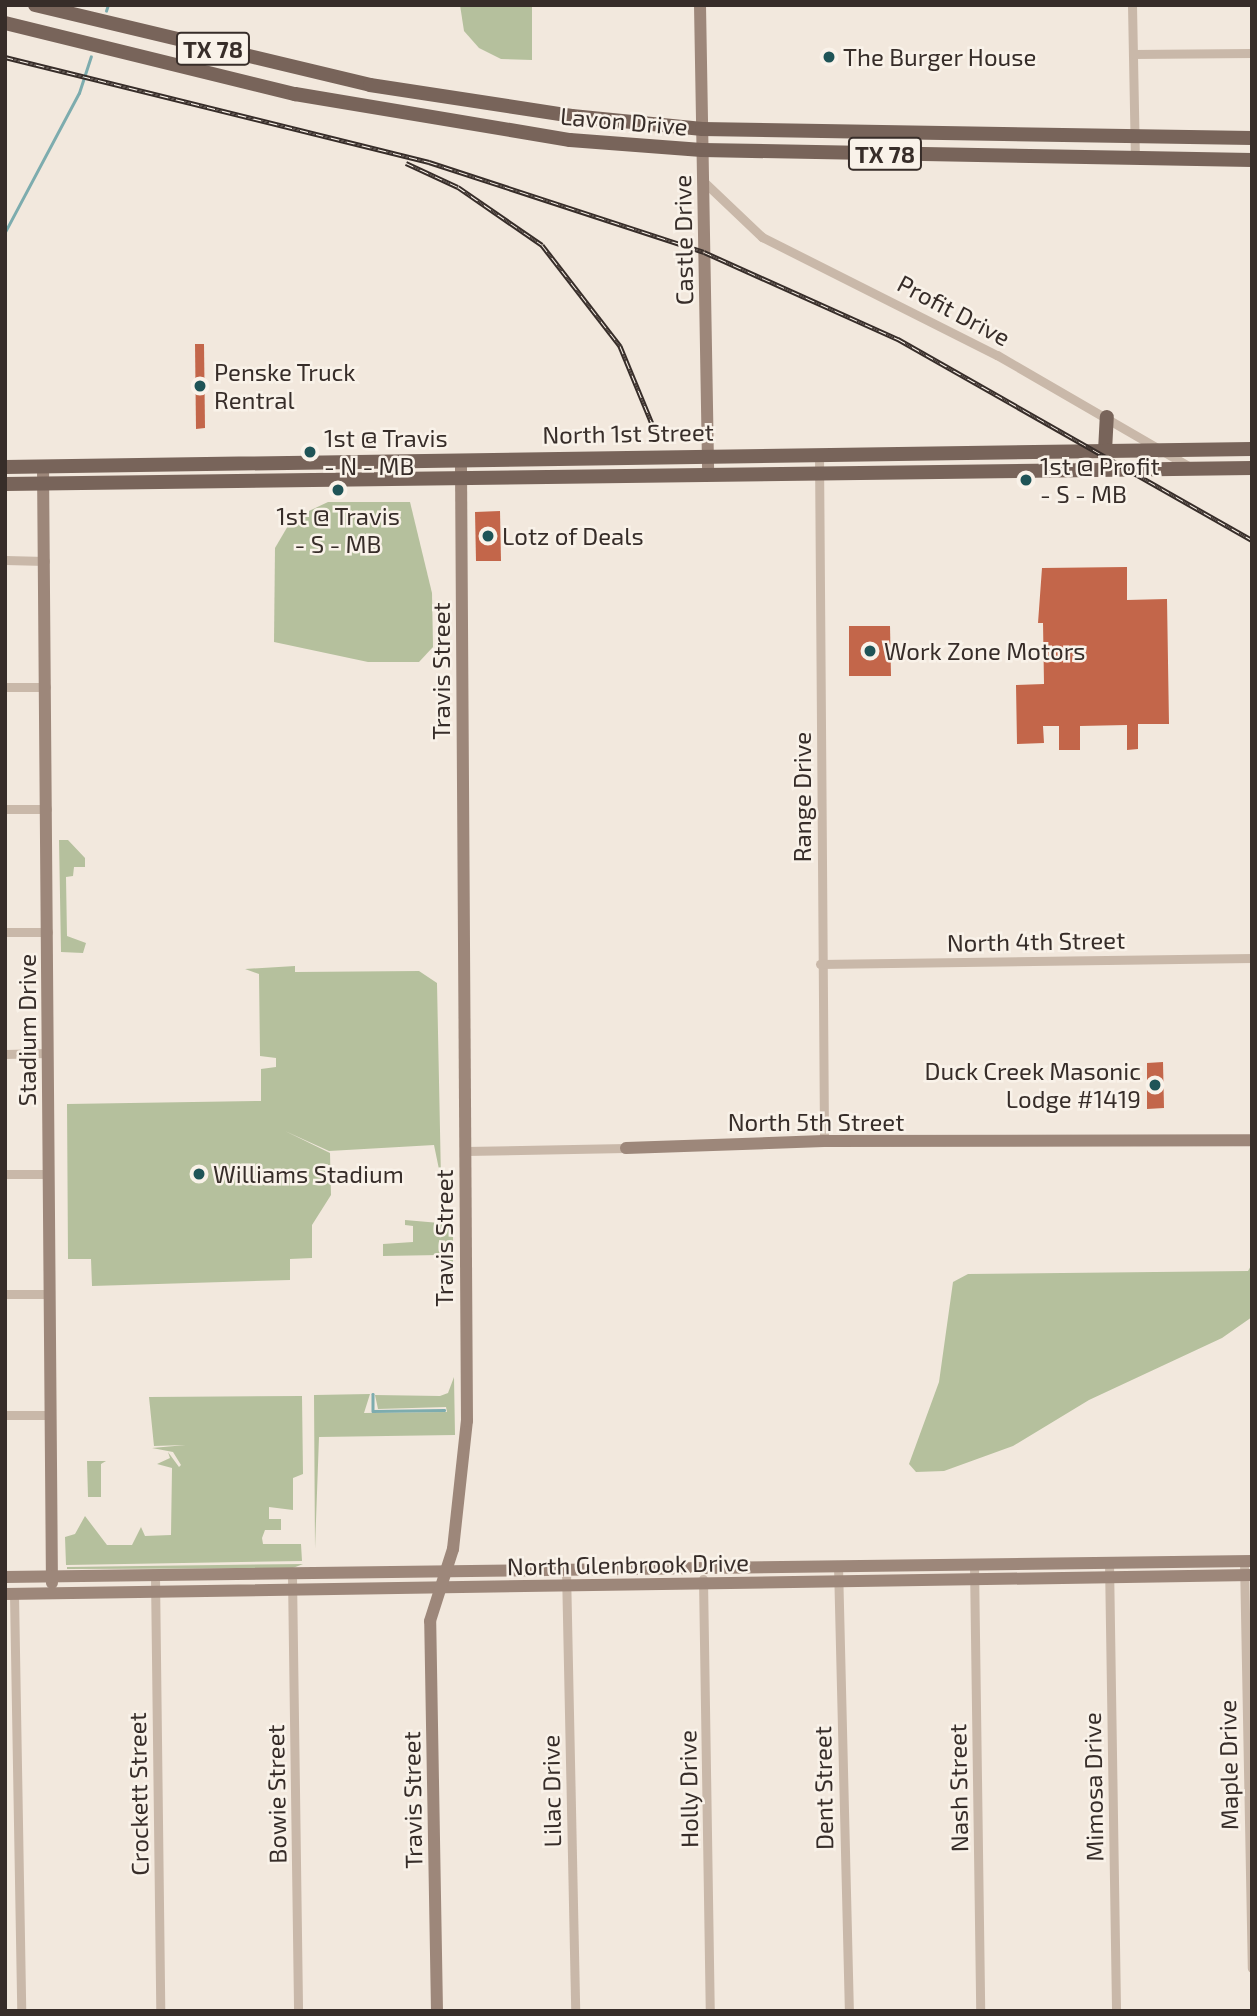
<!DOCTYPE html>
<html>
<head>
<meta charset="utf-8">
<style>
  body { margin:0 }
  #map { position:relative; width:1257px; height:2016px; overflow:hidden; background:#f2e8dd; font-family:"Exo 2",sans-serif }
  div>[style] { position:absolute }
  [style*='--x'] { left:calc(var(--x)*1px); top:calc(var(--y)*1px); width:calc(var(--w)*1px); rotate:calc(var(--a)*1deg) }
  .green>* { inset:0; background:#b5c09d }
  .stream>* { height:2.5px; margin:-1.25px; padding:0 1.25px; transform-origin:1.25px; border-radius:1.25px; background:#7dacae }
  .building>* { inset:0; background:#c3664a }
  .street>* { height:9px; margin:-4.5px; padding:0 4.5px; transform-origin:4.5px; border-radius:4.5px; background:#c9b8a9 }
  .secondary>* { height:12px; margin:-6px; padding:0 6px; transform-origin:6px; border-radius:6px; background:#9d877a }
  .primary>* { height:14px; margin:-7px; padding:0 7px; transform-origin:7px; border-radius:7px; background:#78645a }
  .rail>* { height:5px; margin-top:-2.5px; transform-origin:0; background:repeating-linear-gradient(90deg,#f9f2e9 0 8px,#372d29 0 16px); box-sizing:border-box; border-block:2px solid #372d29 }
  .dots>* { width:19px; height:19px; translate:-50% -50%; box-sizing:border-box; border:4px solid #f9f2e9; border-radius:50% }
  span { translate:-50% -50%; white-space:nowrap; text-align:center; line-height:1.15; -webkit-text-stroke:5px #f9f2e9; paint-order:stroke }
  .shield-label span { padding:2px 5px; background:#f9f2e9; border:2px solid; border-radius:5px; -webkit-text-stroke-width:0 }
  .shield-label { font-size:23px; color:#372d29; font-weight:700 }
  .poi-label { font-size:24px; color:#372d29 }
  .left { translate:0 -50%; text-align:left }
  .right { translate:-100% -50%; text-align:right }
  .street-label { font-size:24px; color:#372d29 }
  .frame { position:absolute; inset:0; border:7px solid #372d29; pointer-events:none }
</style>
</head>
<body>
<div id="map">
  <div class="green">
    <i style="clip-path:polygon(460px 5px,532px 5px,532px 60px,501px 59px,479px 48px,464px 31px)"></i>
    <i style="clip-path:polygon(328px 502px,410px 502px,432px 593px,433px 647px,419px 662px,368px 662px,274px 642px,275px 548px,292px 519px)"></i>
    <i style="clip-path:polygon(59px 840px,68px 840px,85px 858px,85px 867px,74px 867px,73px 876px,66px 877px,67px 936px,86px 943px,83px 953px,61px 952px)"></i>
    <i style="clip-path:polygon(295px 966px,295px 972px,419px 971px,437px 983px,441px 1179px,434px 1145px,329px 1151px,285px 1131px,330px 1153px,331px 1195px,312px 1225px,312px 1258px,290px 1259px,290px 1280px,92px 1286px,91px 1259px,68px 1259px,67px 1104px,261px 1101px,261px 1069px,276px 1067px,276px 1058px,260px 1056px,259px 974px,245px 969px)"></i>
    <i style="clip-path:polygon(453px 1213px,453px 1276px,440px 1255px,383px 1256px,383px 1244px,413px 1242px,413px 1226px,405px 1225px,405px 1220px,451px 1224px)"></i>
    <i style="clip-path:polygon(1252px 1264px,1252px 1317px,1222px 1338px,1089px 1400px,1013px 1446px,944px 1471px,916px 1472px,909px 1464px,939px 1382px,953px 1282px,968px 1274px,1248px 1271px)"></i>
    <i style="clip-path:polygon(454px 1377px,455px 1435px,319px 1437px,315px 1549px,314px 1395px,370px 1394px,364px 1413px,447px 1412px,446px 1407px,378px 1409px,375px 1395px,440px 1396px,448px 1393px)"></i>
    <i style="clip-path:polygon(302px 1396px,303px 1474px,293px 1478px,293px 1510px,269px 1507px,269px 1519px,281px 1519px,281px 1530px,265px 1530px,262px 1538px,263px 1544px,301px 1544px,302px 1561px,66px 1565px,65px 1537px,75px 1534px,85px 1516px,107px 1545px,132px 1545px,141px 1527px,145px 1536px,171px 1535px,172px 1468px,157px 1464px,170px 1458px,168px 1452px,179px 1467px,181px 1465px,173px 1452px,152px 1448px,186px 1445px,154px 1446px,149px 1397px)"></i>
    <i style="clip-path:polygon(87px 1461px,106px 1461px,101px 1464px,101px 1497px,88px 1497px)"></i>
    <i style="clip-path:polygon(303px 1564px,293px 1568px,67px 1569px,67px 1567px)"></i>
  </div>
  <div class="stream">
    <i style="--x:106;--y:11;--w:6;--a:-72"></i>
    <i style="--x:5;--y:232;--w:157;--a:-62"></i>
    <i style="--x:79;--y:93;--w:38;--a:-72"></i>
    <i style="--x:373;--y:1394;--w:17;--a:90"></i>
    <i style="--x:373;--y:1411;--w:71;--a:-0.8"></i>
  </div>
  <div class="building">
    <i style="clip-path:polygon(195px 344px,204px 344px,205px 428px,196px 429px)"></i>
    <i style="clip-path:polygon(500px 511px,501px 561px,476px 561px,475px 512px)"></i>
    <i style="clip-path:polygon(1127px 567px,1127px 600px,1167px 599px,1169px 724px,1138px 724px,1138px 749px,1127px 750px,1127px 725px,1080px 726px,1080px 750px,1059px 750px,1059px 726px,1043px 726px,1044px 743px,1017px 744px,1016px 685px,1044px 684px,1043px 623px,1038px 623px,1042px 568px)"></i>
    <i style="clip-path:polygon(849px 626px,890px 626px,891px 676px,849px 676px)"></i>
    <i style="clip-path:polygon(1163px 1062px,1164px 1108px,1147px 1109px,1147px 1063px)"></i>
  </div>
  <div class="street">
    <i style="--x:1132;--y:5;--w:153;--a:88.9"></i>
    <i style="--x:1133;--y:54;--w:119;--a:-0.5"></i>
    <i style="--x:702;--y:180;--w:83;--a:43.5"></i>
    <i style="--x:762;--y:237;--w:263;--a:26.7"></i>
    <i style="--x:997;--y:355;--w:225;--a:30.1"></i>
    <i style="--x:819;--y:453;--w:688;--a:89.58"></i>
    <i style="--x:5;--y:560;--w:40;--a:1.4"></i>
    <i style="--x:5;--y:687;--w:41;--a:0"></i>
    <i style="--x:5;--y:809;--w:42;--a:0"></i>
    <i style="--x:5;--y:932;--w:43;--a:0"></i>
    <i style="--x:820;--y:964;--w:432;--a:-0.8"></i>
    <i style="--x:5;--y:1054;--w:43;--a:-1.3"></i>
    <i style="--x:465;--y:1151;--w:161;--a:-1.1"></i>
    <i style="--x:5;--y:1174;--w:44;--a:0"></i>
    <i style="--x:5;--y:1294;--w:45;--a:0"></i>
    <i style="--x:5;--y:1415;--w:45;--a:0"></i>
    <i style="--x:1244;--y:1561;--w:407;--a:88.9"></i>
    <i style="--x:1109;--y:1562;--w:449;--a:89.1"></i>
    <i style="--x:974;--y:1564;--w:447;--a:89.2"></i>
    <i style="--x:838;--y:1565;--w:446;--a:88.6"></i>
    <i style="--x:566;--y:1570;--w:441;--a:88.8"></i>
    <i style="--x:155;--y:1576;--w:435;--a:89.3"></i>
    <i style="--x:292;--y:1576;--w:435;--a:89.2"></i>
    <i style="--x:703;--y:1579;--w:432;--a:89.1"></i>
    <i style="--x:14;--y:1594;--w:417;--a:89"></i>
  </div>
  <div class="secondary">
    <i style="--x:700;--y:5;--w:469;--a:89"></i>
    <i style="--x:43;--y:467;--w:1116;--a:89.54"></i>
    <i style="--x:626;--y:1148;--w:198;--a:-2"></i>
    <i style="--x:824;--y:1141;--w:428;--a:-0.1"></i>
    <i style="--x:5;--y:1577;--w:1247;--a:-0.74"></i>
    <i style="--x:5;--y:1594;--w:1247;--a:-0.87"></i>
    <i style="--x:437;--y:2011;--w:390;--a:-91"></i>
    <i style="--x:430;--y:1621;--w:76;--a:-72.3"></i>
    <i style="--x:453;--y:1549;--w:129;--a:-83.8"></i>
    <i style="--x:467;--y:1421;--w:961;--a:-90.36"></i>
  </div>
  <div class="primary">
    <i style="--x:35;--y:5;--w:344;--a:13.4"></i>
    <i style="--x:370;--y:85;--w:204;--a:8.7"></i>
    <i style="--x:572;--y:116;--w:131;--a:5.7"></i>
    <i style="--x:702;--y:129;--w:550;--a:0.94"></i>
    <i style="--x:5;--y:23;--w:299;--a:13.8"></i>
    <i style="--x:295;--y:94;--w:279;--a:9.5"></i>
    <i style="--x:570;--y:140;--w:132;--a:4.3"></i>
    <i style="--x:702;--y:150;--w:550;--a:1.04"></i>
    <i style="--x:1105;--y:451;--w:34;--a:-87"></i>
    <i style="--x:5;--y:467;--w:1247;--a:-0.83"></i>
    <i style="--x:5;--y:484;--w:1247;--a:-0.74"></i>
  </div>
  <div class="rail">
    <i style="--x:5;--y:57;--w:437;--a:13.9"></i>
    <i style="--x:429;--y:162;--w:289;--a:18.1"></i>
    <i style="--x:704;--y:252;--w:213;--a:24.2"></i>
    <i style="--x:898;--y:339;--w:407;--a:29.6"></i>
    <i style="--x:406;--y:163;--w:57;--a:24.8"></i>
    <i style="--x:458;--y:187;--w:102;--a:34.6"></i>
    <i style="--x:542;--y:245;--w:128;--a:52.3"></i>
    <i style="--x:620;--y:346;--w:92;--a:67.6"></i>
  </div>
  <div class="dots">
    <i style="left:829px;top:57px;background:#1f5457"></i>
    <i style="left:200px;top:386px;background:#1f5457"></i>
    <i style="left:310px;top:452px;background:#1f5457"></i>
    <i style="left:1026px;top:480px;background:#1f5457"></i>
    <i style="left:338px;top:490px;background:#1f5457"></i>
    <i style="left:488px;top:536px;background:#1f5457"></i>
    <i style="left:870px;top:651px;background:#1f5457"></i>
    <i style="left:1155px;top:1085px;background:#1f5457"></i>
    <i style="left:199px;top:1174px;background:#1f5457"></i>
  </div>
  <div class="shield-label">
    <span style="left:213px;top:49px">TX 78</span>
    <span style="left:885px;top:154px">TX 78</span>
  </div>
  <div class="poi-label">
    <span class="left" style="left:843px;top:57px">The Burger House</span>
    <span class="left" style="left:214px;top:386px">Penske Truck<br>Rentral</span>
    <span class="left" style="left:324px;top:452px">1st @ Travis<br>- N - MB</span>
    <span class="left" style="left:1040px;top:480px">1st @ Profit<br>- S - MB</span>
    <span style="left:338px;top:530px">1st @ Travis<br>- S - MB</span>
    <span class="left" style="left:502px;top:536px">Lotz of Deals</span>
    <span class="left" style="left:884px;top:651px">Work Zone Motors</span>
    <span class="right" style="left:1141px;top:1085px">Duck Creek Masonic<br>Lodge #1419</span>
    <span class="left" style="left:213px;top:1174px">Williams Stadium</span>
  </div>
  <div class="street-label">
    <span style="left:624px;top:121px;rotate:5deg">Lavon Drive</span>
    <span style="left:683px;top:240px;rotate:-91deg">Castle Drive</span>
    <span style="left:954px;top:310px;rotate:28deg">Profit Drive</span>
    <span style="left:628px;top:433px;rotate:-1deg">North 1st Street</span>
    <span style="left:441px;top:671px;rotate:-90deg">Travis Street</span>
    <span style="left:802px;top:797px;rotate:-90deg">Range Drive</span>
    <span style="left:1036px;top:941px;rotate:-1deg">North 4th Street</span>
    <span style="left:27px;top:1030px;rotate:-90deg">Stadium Drive</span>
    <span style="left:816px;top:1122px">North 5th Street</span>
    <span style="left:444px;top:1238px;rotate:-90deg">Travis Street</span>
    <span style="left:628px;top:1564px;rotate:-1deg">North Glenbrook Drive</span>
    <span style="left:1228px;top:1765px;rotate:-91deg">Maple Drive</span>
    <span style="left:1093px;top:1787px;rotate:-91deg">Mimosa Drive</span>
    <span style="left:823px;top:1788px;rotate:-91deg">Dent Street</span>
    <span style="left:958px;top:1788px;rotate:-91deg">Nash Street</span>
    <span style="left:688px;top:1789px;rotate:-91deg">Holly Drive</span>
    <span style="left:551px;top:1791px;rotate:-91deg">Lilac Drive</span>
    <span style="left:138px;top:1794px;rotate:-91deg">Crockett Street</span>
    <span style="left:276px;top:1794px;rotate:-91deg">Bowie Street</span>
    <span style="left:412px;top:1800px;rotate:-91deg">Travis Street</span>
  </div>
  <div class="frame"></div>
</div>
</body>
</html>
